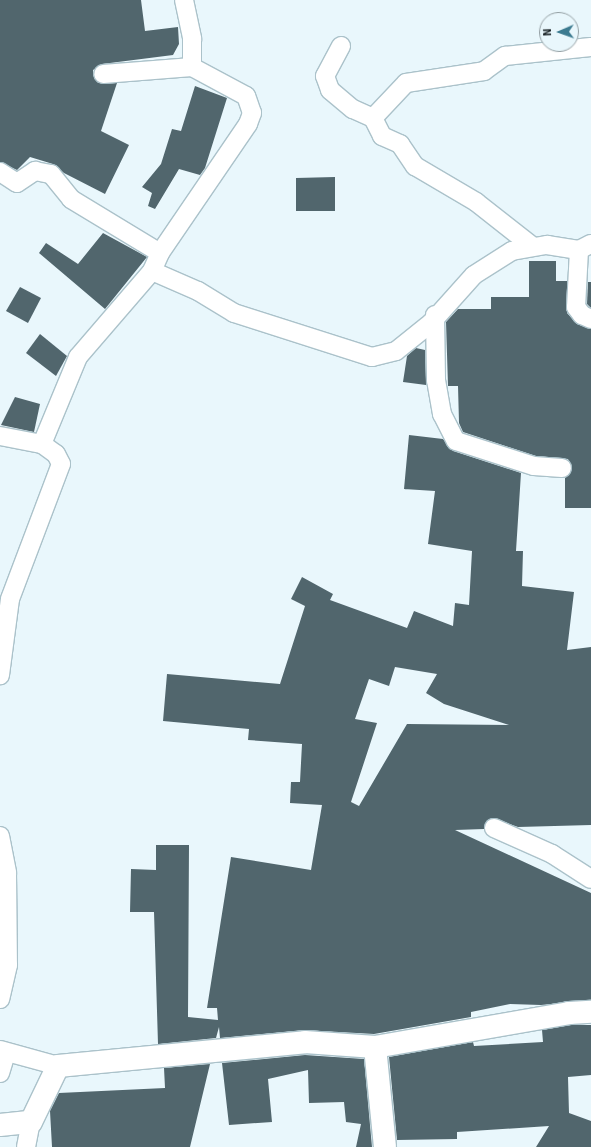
<!DOCTYPE html>
<html>
<head>
<meta charset="utf-8">
<style>
  body { margin:0 }
  #map { position:relative; width:591px; height:1147px; overflow:hidden; background:#e9f7fc; font-family:Signika,sans-serif }
  div>[style] { position:absolute }
  [style*='--x'] { left:calc(var(--x)*1px); top:calc(var(--y)*1px); width:calc(var(--w)*1px); rotate:calc(var(--a)*1deg) }
  .building>* { inset:0; background:#51666d }
  .roads { filter:drop-shadow(1px 0 #abc2ca) drop-shadow(-1px 0 #abc2ca) drop-shadow(0 1px #abc2ca) drop-shadow(0 -1px #abc2ca) }
  .street>* { height:18px; margin:-9px; padding:0 9px; transform-origin:9px; border-radius:9px; background:#fff }
  .secondary>* { height:22px; margin:-11px; padding:0 11px; transform-origin:11px; border-radius:11px; background:#fff }
  span { translate:-50% -50%; white-space:nowrap; text-align:center; line-height:1.15; -webkit-text-stroke:4px #e9f7fc; paint-order:stroke }
  .north { position:absolute; left:539px; top:12px; width:40px; height:40px; box-sizing:border-box; background:#e9f7fc; border:1px solid #94a0a4; border-radius:50%; rotate:268deg; font-size:11px; font-weight:700; line-height:16px; text-align:center; color:#151e21 }
  .north::after { content:''; display:block; margin:auto; width:14px; height:18px; background:#3c7b90; clip-path:polygon(50% 0,100% 100%,50% 72%,0 100%) }
</style>
</head>
<body>
<div id="map">
  <div class="building">
    <i style="clip-path:polygon(0 0,141px 0,145px 31px,178px 27px,179px 44px,173px 55px,102px 64px,93px 70px,93px 75px,98px 83px,117px 83px,101px 131px,129px 145px,105px 194px,64px 173px,53px 164px,30px 157px,17px 170px,0 162px)"></i>
    <i style="clip-path:polygon(195px 86px,227px 98px,205px 168px,200px 175px,179px 169px,155px 209px,148px 206px,152px 193px,142px 187px,161px 164px,172px 129px,181px 131px)"></i>
    <i style="clip-path:polygon(335px 177px,335px 211px,296px 211px,296px 178px)"></i>
    <i style="clip-path:polygon(103px 233px,147px 257px,105px 309px,39px 253px,46px 243px,78px 264px)"></i>
    <i style="clip-path:polygon(529px 261px,556px 261px,556px 281px,567px 281px,567px 313px,577px 324px,591px 329px,591px 508px,565px 508px,565px 478px,572px 468px,568px 459px,536px 456px,463px 432px,459px 423px,458px 386px,448px 386px,446px 322px,458px 309px,491px 309px,491px 297px,529px 297px)"></i>
    <i style="clip-path:polygon(588px 282px,591px 282px,591px 308px,587px 304px)"></i>
    <i style="clip-path:polygon(20px 287px,41px 298px,28px 323px,6px 311px)"></i>
    <i style="clip-path:polygon(40px 334px,67px 356px,56px 376px,26px 353px)"></i>
    <i style="clip-path:polygon(416px 348px,425px 350px,426px 385px,403px 382px,407px 356px)"></i>
    <i style="clip-path:polygon(15px 397px,40px 404px,34px 432px,1px 425px)"></i>
    <i style="clip-path:polygon(evenodd,409px 435px,443px 439px,453px 451px,521px 473px,516px 551px,523px 551px,522px 586px,574px 592px,567px 650px,591px 647px,591px 825px,518px 827px,493px 818px,488px 820px,484px 829px,455px 830px,591px 893px,591px 1000px,541px 1005px,510px 1004px,471px 1012px,471px 1017px,374px 1034px,304px 1030px,220px 1038px,219px 1027px,216px 1038px,158px 1044px,154px 912px,130px 912px,131px 869px,156px 870px,156px 845px,189px 845px,188px 1017px,218px 1020px,217px 1008px,207px 1008px,231px 857px,311px 870px,322px 805px,290px 803px,291px 782px,300px 782px,302px 744px,248px 740px,249px 729px,163px 721px,167px 674px,280px 684px,305px 606px,291px 599px,302px 577px,333px 594px,330px 600px,407px 628px,414px 611px,453px 626px,455px 603px,469px 605px,472px 551px,428px 544px,435px 491px,404px 489px,409px 435px,395px 667px,437px 674px,426px 693px,444px 704px,509px 725px,407px 724px,359px 806px,351px 802px,377px 723px,355px 719px,369px 679px,389px 686px,395px 667px)"></i>
    <i style="clip-path:polygon(570px 1025px,591px 1025px,591px 1075px,568px 1077px,569px 1113px,591px 1121px,591px 1147px,536px 1147px,549px 1126px,457px 1132px,457px 1139px,397px 1140px,389px 1057px,473px 1042px,474px 1046px,543px 1042px,542px 1030px)"></i>
    <i style="clip-path:polygon(305px 1055px,364px 1059px,372px 1147px,356px 1147px,361px 1124px,346px 1122px,344px 1102px,309px 1103px,308px 1070px,268px 1079px,272px 1122px,229px 1125px,222px 1063px)"></i>
    <i style="clip-path:polygon(210px 1064px,190px 1147px,52px 1147px,50px 1111px,59px 1093px,165px 1088px,164px 1068px)"></i>
  </div>
  <div class="roads">
    <div class="street">
      <i style="--x:184;--y:0;--w:40;--a:78"></i>
      <i style="--x:192;--y:39;--w:28;--a:90"></i>
      <i style="--x:341;--y:46;--w:34;--a:118"></i>
      <i style="--x:325;--y:76;--w:15;--a:70"></i>
      <i style="--x:330;--y:90;--w:30;--a:40"></i>
      <i style="--x:353;--y:109;--w:22;--a:24"></i>
      <i style="--x:373;--y:118;--w:20;--a:63"></i>
      <i style="--x:382;--y:136;--w:20;--a:24"></i>
      <i style="--x:400;--y:144;--w:27;--a:56"></i>
      <i style="--x:415;--y:166;--w:71;--a:30.5"></i>
      <i style="--x:476;--y:202;--w:71;--a:38.2"></i>
      <i style="--x:373;--y:118;--w:48;--a:-46.7"></i>
      <i style="--x:406;--y:83;--w:79;--a:-8.7"></i>
      <i style="--x:484;--y:71;--w:26;--a:-36"></i>
      <i style="--x:505;--y:56;--w:86;--a:-6"></i>
      <i style="--x:0;--y:172;--w:20;--a:33"></i>
      <i style="--x:17;--y:183;--w:22;--a:-34"></i>
      <i style="--x:35;--y:171;--w:16;--a:11"></i>
      <i style="--x:51;--y:174;--w:32;--a:51"></i>
      <i style="--x:71;--y:199;--w:104;--a:31.2"></i>
      <i style="--x:579;--y:250;--w:57;--a:93"></i>
      <i style="--x:576;--y:307;--w:10;--a:53"></i>
      <i style="--x:582;--y:315;--w:10;--a:24"></i>
      <i style="--x:152;--y:271;--w:50;--a:23.5"></i>
      <i style="--x:198;--y:291;--w:42;--a:31.4"></i>
      <i style="--x:234;--y:313;--w:145;--a:17.7"></i>
      <i style="--x:372;--y:357;--w:25;--a:-14"></i>
      <i style="--x:396;--y:351;--w:45;--a:-38.7"></i>
      <i style="--x:431;--y:323;--w:64;--a:-48.1"></i>
      <i style="--x:474;--y:275;--w:45;--a:-32.3"></i>
      <i style="--x:512;--y:251;--w:36;--a:-10"></i>
      <i style="--x:547;--y:245;--w:32;--a:9"></i>
      <i style="--x:579;--y:250;--w:13;--a:-27"></i>
      <i style="--x:435;--y:315;--w:65;--a:89.1"></i>
      <i style="--x:436;--y:380;--w:35;--a:80"></i>
      <i style="--x:442;--y:414;--w:30;--a:63"></i>
      <i style="--x:456;--y:441;--w:82;--a:17.8"></i>
      <i style="--x:534;--y:466;--w:28;--a:4"></i>
      <i style="--x:0;--y:436;--w:43;--a:10.8"></i>
      <i style="--x:42;--y:444;--w:17;--a:36"></i>
      <i style="--x:56;--y:454;--w:11;--a:63"></i>
      <i style="--x:61;--y:464;--w:144;--a:110.7"></i>
      <i style="--x:10;--y:599;--w:77;--a:97.5"></i>
      <i style="--x:42;--y:444;--w:94;--a:-67.5"></i>
      <i style="--x:78;--y:357;--w:113;--a:-49.3"></i>
      <i style="--x:152;--y:271;--w:20;--a:-66"></i>
      <i style="--x:160;--y:253;--w:156;--a:-55.7"></i>
      <i style="--x:248;--y:124;--w:12;--a:-70"></i>
      <i style="--x:252;--y:113;--w:18;--a:-109"></i>
      <i style="--x:246;--y:96;--w:61;--a:-151.8"></i>
      <i style="--x:192;--y:67;--w:89;--a:175.5"></i>
      <i style="--x:494;--y:828;--w:64;--a:24.1"></i>
      <i style="--x:552;--y:854;--w:46;--a:32.7"></i>
      <i style="--x:0;--y:836;--w:38;--a:79"></i>
      <i style="--x:7;--y:873;--w:92;--a:89.4"></i>
      <i style="--x:8;--y:965;--w:35;--a:103"></i>
      <i style="--x:0;--y:1050;--w:60;--a:15.4"></i>
      <i style="--x:0;--y:1073;--w:21;--a:-73"></i>
      <i style="--x:26;--y:1147;--w:25;--a:-79"></i>
    </div>
    <div class="secondary">
      <i style="--x:375;--y:1047;--w:100;--a:84.3"></i>
      <i style="--x:0;--y:1125;--w:31;--a:-6"></i>
      <i style="--x:31;--y:1122;--w:62;--a:-64.3"></i>
      <i style="--x:58;--y:1066;--w:248;--a:-5.5"></i>
      <i style="--x:305;--y:1042;--w:70;--a:4.1"></i>
      <i style="--x:375;--y:1047;--w:197;--a:-9.9"></i>
      <i style="--x:569;--y:1013;--w:22;--a:-3"></i>
    </div>
  </div>
  <div class="north">N</div>
</div>
</body>
</html>
